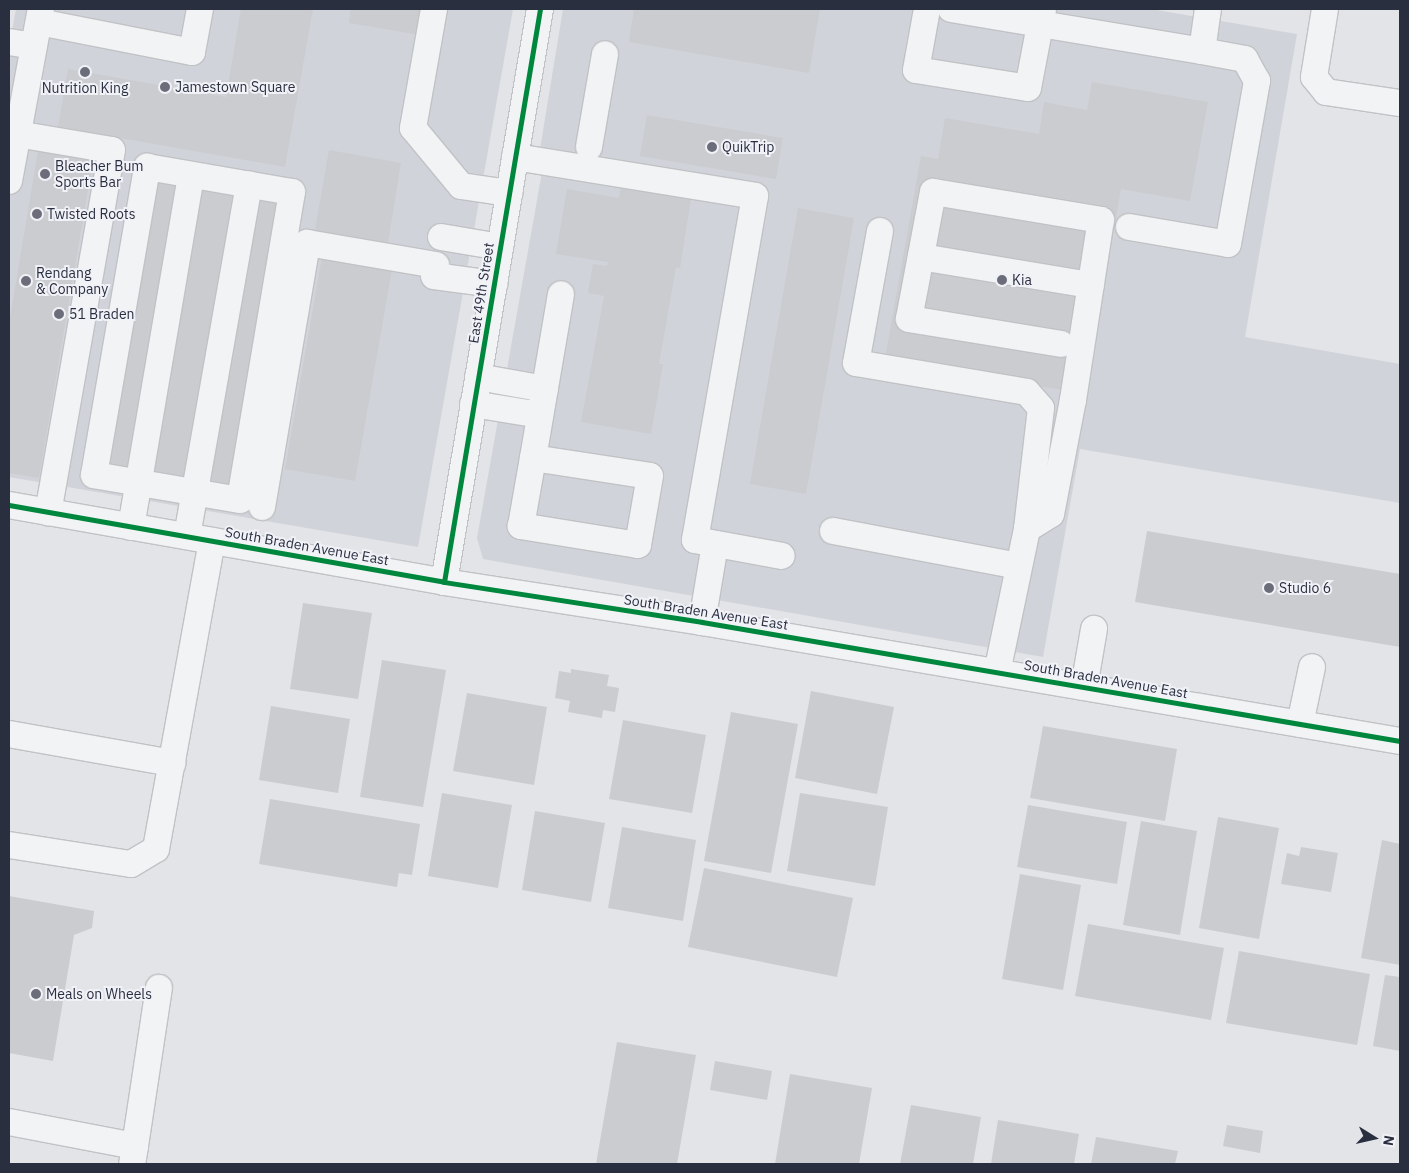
<!DOCTYPE html>
<html>
<head>
<meta charset="utf-8">
<style>
  body { margin:0 }
  #map { position:relative; width:1409px; height:1173px; overflow:hidden; background:#e3e4e7; font-family:"IBM Plex Sans",sans-serif }
  div>[style] { position:absolute }
  [style*='--x'] { left:calc(var(--x)*1px); top:calc(var(--y)*1px); width:calc(var(--w)*1px); rotate:calc(var(--a)*1deg) }
  .built>* { inset:0; background:#d1d3da }
  .building>* { inset:0; background:#cbccd0 }
  .roads { filter:drop-shadow(1px 0 #c1c2c5) drop-shadow(-1px 0 #c1c2c5) drop-shadow(0 1px #c1c2c5) drop-shadow(0 -1px #c1c2c5) }
  .minor>* { height:26px; margin:-13px; padding:0 13px; transform-origin:13px; border-radius:13px; background:#f2f3f5 }
  .cycleway>* { height:5px; margin:-2.5px; padding:0 2.5px; transform-origin:2.5px; border-radius:2.5px; background:#00873e }
  .dots>* { width:14px; height:14px; translate:-50% -50%; box-sizing:border-box; border:2px solid #f1f2f7; border-radius:50% }
  span { translate:-50% -50%; white-space:nowrap; text-align:center; line-height:1.15; -webkit-text-stroke:4px #f1f2f7; paint-order:stroke }
  .poi-label { font-size:14px; color:#2a2f40 }
  .left { translate:0 -50%; text-align:left }
  .street-label { font-size:14px; color:#2a2f40 }
  .frame { position:absolute; inset:0; border:10px solid #2a2f40; pointer-events:none }
  .north { position:absolute; left:1349px; top:1113px; width:50px; height:50px; -webkit-text-stroke:4px #f1f2f7; paint-order:stroke; rotate:100deg; font-size:14px; font-weight:700; line-height:20px; text-align:center; color:#2a2f40 }
  .north::after { content:''; display:block; margin:auto; width:18px; height:22px; background:#2a2f40; clip-path:polygon(50% 0,100% 100%,50% 72%,0 100%) }
</style>
</head>
<body>
<div id="map">
  <div class="built">
    <i style="clip-path:polygon(16px 9px,513px 9px,418px 547px,9px 477px,9px 47px)"></i>
    <i style="clip-path:polygon(563px 9px,1151px 9px,1297px 34px,1245px 337px,1400px 364px,1400px 503px,1080px 449px,1043px 657px,483px 559px,477px 538px,542px 172px,540px 149px)"></i>
  </div>
  <div class="building">
    <i style="clip-path:polygon(241px 9px,313px 9px,285px 167px,58px 127px,68px 69px,226px 97px)"></i>
    <i style="clip-path:polygon(351px 9px,425px 9px,420px 35px,349px 23px)"></i>
    <i style="clip-path:polygon(634px 9px,820px 9px,809px 73px,629px 42px)"></i>
    <i style="clip-path:polygon(1092px 82px,1208px 102px,1190px 201px,1121px 189px,1085px 394px,885px 359px,921px 156px,938px 159px,945px 118px,1039px 134px,1044px 102px,1087px 110px)"></i>
    <i style="clip-path:polygon(647px 115px,783px 138px,776px 179px,640px 156px)"></i>
    <i style="clip-path:polygon(39px 145px,94px 155px,39px 478px,9px 473px,9px 324px)"></i>
    <i style="clip-path:polygon(329px 150px,401px 163px,388px 243px,315px 230px)"></i>
    <i style="clip-path:polygon(154px 179px,177px 182px,128px 468px,105px 464px)"></i>
    <i style="clip-path:polygon(201px 187px,235px 193px,185px 478px,152px 473px)"></i>
    <i style="clip-path:polygon(621px 187px,691px 199px,680px 268px,676px 267px,659px 364px,663px 364px,651px 434px,581px 422px,604px 296px,588px 293px,593px 264px,607px 266px,608px 262px,556px 254px,567px 189px,619px 198px)"></i>
    <i style="clip-path:polygon(258px 197px,280px 201px,231px 486px,209px 482px)"></i>
    <i style="clip-path:polygon(798px 208px,854px 218px,806px 494px,750px 484px)"></i>
    <i style="clip-path:polygon(323px 251px,393px 264px,355px 481px,285px 469px)"></i>
    <i style="clip-path:polygon(1147px 531px,1400px 574px,1400px 647px,1135px 602px)"></i>
    <i style="clip-path:polygon(303px 603px,372px 613px,358px 699px,290px 689px)"></i>
    <i style="clip-path:polygon(382px 660px,446px 670px,423px 807px,360px 797px)"></i>
    <i style="clip-path:polygon(571px 669px,609px 675px,607px 686px,619px 688px,615px 712px,603px 710px,602px 718px,568px 712px,570px 701px,555px 698px,559px 671px,571px 673px)"></i>
    <i style="clip-path:polygon(811px 691px,894px 707px,877px 794px,795px 778px)"></i>
    <i style="clip-path:polygon(467px 693px,547px 707px,534px 785px,453px 771px)"></i>
    <i style="clip-path:polygon(271px 706px,350px 719px,338px 793px,259px 780px)"></i>
    <i style="clip-path:polygon(731px 712px,798px 724px,771px 873px,704px 861px)"></i>
    <i style="clip-path:polygon(623px 720px,706px 735px,692px 813px,609px 799px)"></i>
    <i style="clip-path:polygon(1043px 726px,1177px 749px,1165px 821px,1030px 798px)"></i>
    <i style="clip-path:polygon(442px 793px,512px 805px,498px 888px,428px 876px)"></i>
    <i style="clip-path:polygon(800px 793px,888px 807px,875px 886px,787px 871px)"></i>
    <i style="clip-path:polygon(270px 799px,420px 824px,412px 875px,399px 873px,397px 887px,259px 864px)"></i>
    <i style="clip-path:polygon(1028px 805px,1127px 822px,1117px 884px,1017px 867px)"></i>
    <i style="clip-path:polygon(535px 811px,605px 823px,591px 902px,522px 890px)"></i>
    <i style="clip-path:polygon(1218px 817px,1279px 828px,1259px 939px,1199px 928px)"></i>
    <i style="clip-path:polygon(1141px 821px,1197px 831px,1180px 935px,1123px 925px)"></i>
    <i style="clip-path:polygon(622px 827px,696px 840px,683px 921px,608px 908px)"></i>
    <i style="clip-path:polygon(1382px 840px,1400px 844px,1400px 965px,1361px 958px)"></i>
    <i style="clip-path:polygon(1301px 847px,1338px 853px,1331px 892px,1281px 884px,1287px 853px,1299px 856px)"></i>
    <i style="clip-path:polygon(704px 868px,853px 898px,837px 977px,688px 947px)"></i>
    <i style="clip-path:polygon(1020px 874px,1081px 885px,1063px 990px,1002px 979px)"></i>
    <i style="clip-path:polygon(9px 896px,94px 911px,92px 928px,74px 935px,53px 1061px,9px 1053px)"></i>
    <i style="clip-path:polygon(1088px 924px,1224px 948px,1211px 1020px,1075px 996px)"></i>
    <i style="clip-path:polygon(1239px 951px,1370px 974px,1357px 1045px,1226px 1023px)"></i>
    <i style="clip-path:polygon(1385px 975px,1400px 977px,1400px 1051px,1373px 1046px)"></i>
    <i style="clip-path:polygon(617px 1042px,696px 1055px,677px 1164px,596px 1164px)"></i>
    <i style="clip-path:polygon(715px 1061px,772px 1071px,767px 1100px,710px 1090px)"></i>
    <i style="clip-path:polygon(790px 1074px,872px 1088px,859px 1164px,775px 1164px)"></i>
    <i style="clip-path:polygon(911px 1105px,981px 1117px,973px 1164px,900px 1164px)"></i>
    <i style="clip-path:polygon(998px 1120px,1079px 1134px,1074px 1164px,991px 1164px)"></i>
    <i style="clip-path:polygon(1227px 1125px,1263px 1131px,1260px 1153px,1223px 1146px)"></i>
    <i style="clip-path:polygon(1096px 1137px,1178px 1151px,1175px 1164px,1091px 1164px)"></i>
  </div>
  <div class="roads">
    <div class="minor">
      <i style="--x:434;--y:9;--w:121;--a:100"></i>
      <i style="--x:413;--y:128;--w:75;--a:50.4"></i>
      <i style="--x:461;--y:186;--w:49;--a:8.3"></i>
      <i style="--x:927;--y:9;--w:62;--a:100.2"></i>
      <i style="--x:916;--y:70;--w:113;--a:9.1"></i>
      <i style="--x:1028;--y:88;--w:80;--a:-79.2"></i>
      <i style="--x:951;--y:9;--w:254;--a:9.5"></i>
      <i style="--x:1202;--y:51;--w:42;--a:-81.9"></i>
      <i style="--x:1325;--y:9;--w:69;--a:99.2"></i>
      <i style="--x:1314;--y:77;--w:19;--a:51"></i>
      <i style="--x:1326;--y:92;--w:75;--a:8.5"></i>
      <i style="--x:39;--y:22;--w:156;--a:11.1"></i>
      <i style="--x:192;--y:52;--w:44;--a:-79.5"></i>
      <i style="--x:9;--y:42;--w:25;--a:9"></i>
      <i style="--x:17;--y:134;--w:96;--a:9.6"></i>
      <i style="--x:112;--y:150;--w:368;--a:100"></i>
      <i style="--x:589;--y:147;--w:94;--a:-80.2"></i>
      <i style="--x:515;--y:157;--w:243;--a:9.2"></i>
      <i style="--x:755;--y:196;--w:349;--a:99.9"></i>
      <i style="--x:695;--y:540;--w:88;--a:10.4"></i>
      <i style="--x:147;--y:167;--w:147;--a:9.8"></i>
      <i style="--x:292;--y:192;--w:312;--a:99.6"></i>
      <i style="--x:240;--y:500;--w:148;--a:-170.3"></i>
      <i style="--x:94;--y:475;--w:313;--a:-80.2"></i>
      <i style="--x:9;--y:181;--w:175;--a:-79.5"></i>
      <i style="--x:1129;--y:227;--w:100;--a:9.7"></i>
      <i style="--x:1228;--y:244;--w:166;--a:-79.9"></i>
      <i style="--x:1257;--y:81;--w:25;--a:-119"></i>
      <i style="--x:1245;--y:59;--w:44;--a:-169.5"></i>
      <i style="--x:880;--y:231;--w:134;--a:100.3"></i>
      <i style="--x:856;--y:363;--w:173;--a:9.6"></i>
      <i style="--x:1027;--y:392;--w:21;--a:49"></i>
      <i style="--x:1041;--y:408;--w:122;--a:96.6"></i>
      <i style="--x:1027;--y:529;--w:146;--a:101.8"></i>
      <i style="--x:441;--y:237;--w:60;--a:9.6"></i>
      <i style="--x:921;--y:257;--w:172;--a:9.4"></i>
      <i style="--x:434;--y:276;--w:61;--a:7.6"></i>
      <i style="--x:478;--y:377;--w:68;--a:10.2"></i>
      <i style="--x:473;--y:404;--w:68;--a:9.3"></i>
      <i style="--x:533;--y:458;--w:118;--a:8.7"></i>
      <i style="--x:650;--y:476;--w:70;--a:99.9"></i>
      <i style="--x:638;--y:545;--w:119;--a:-170.8"></i>
      <i style="--x:521;--y:526;--w:69;--a:-80"></i>
      <i style="--x:533;--y:458;--w:166;--a:-80.3"></i>
      <i style="--x:9;--y:505;--w:442;--a:10"></i>
      <i style="--x:444;--y:582;--w:261;--a:8.8"></i>
      <i style="--x:702;--y:622;--w:708;--a:9.68"></i>
      <i style="--x:262;--y:507;--w:268;--a:-80.3"></i>
      <i style="--x:307;--y:243;--w:131;--a:9.7"></i>
      <i style="--x:131;--y:527;--w:357;--a:-80.3"></i>
      <i style="--x:1027;--y:529;--w:28;--a:-32"></i>
      <i style="--x:1051;--y:514;--w:116;--a:-79.1"></i>
      <i style="--x:1073;--y:400;--w:182;--a:-81.2"></i>
      <i style="--x:1101;--y:220;--w:170;--a:-170.5"></i>
      <i style="--x:933;--y:192;--w:129;--a:100.7"></i>
      <i style="--x:909;--y:319;--w:154;--a:9.3"></i>
      <i style="--x:833;--y:531;--w:188;--a:10.7"></i>
      <i style="--x:187;--y:536;--w:357;--a:-80"></i>
      <i style="--x:444;--y:582;--w:581;--a:-80.49"></i>
      <i style="--x:702;--y:622;--w:79;--a:-80.5"></i>
      <i style="--x:1084;--y:687;--w:59;--a:-80.2"></i>
      <i style="--x:1300;--y:724;--w:58;--a:-78.1"></i>
      <i style="--x:9;--y:734;--w:166;--a:10.1"></i>
      <i style="--x:9;--y:845;--w:123;--a:8.9"></i>
      <i style="--x:131;--y:864;--w:29;--a:-31"></i>
      <i style="--x:156;--y:849;--w:313;--a:-79.7"></i>
      <i style="--x:9;--y:1122;--w:128;--a:10.8"></i>
      <i style="--x:135;--y:1146;--w:18;--a:99"></i>
      <i style="--x:135;--y:1146;--w:160;--a:-81.4"></i>
    </div>
  </div>
  <div class="cycleway">
    <i style="--x:9;--y:505;--w:442;--a:10"></i>
    <i style="--x:444;--y:582;--w:261;--a:8.8"></i>
    <i style="--x:702;--y:622;--w:708;--a:9.68"></i>
    <i style="--x:444;--y:582;--w:581;--a:-80.49"></i>
  </div>
  <div class="dots">
    <i style="left:85px;top:72px;background:#6b6e7a"></i>
    <i style="left:165px;top:87px;background:#6b6e7a"></i>
    <i style="left:712px;top:147px;background:#6b6e7a"></i>
    <i style="left:45px;top:174px;background:#6b6e7a"></i>
    <i style="left:37px;top:214px;background:#6b6e7a"></i>
    <i style="left:1002px;top:280px;background:#6b6e7a"></i>
    <i style="left:26px;top:281px;background:#6b6e7a"></i>
    <i style="left:59px;top:314px;background:#6b6e7a"></i>
    <i style="left:1269px;top:588px;background:#6b6e7a"></i>
    <i style="left:36px;top:994px;background:#6b6e7a"></i>
  </div>
  <div class="poi-label">
    <span class="left" style="left:175px;top:87px">Jamestown Square</span>
    <span style="left:85px;top:88px">Nutrition King</span>
    <span class="left" style="left:722px;top:147px">QuikTrip</span>
    <span class="left" style="left:55px;top:174px">Bleacher Bum<br>Sports Bar</span>
    <span class="left" style="left:47px;top:214px">Twisted Roots</span>
    <span class="left" style="left:36px;top:281px">Rendang<br>&amp; Company</span>
    <span class="left" style="left:1012px;top:280px">Kia</span>
    <span class="left" style="left:69px;top:314px">51 Braden</span>
    <span class="left" style="left:1279px;top:588px">Studio 6</span>
    <span class="left" style="left:46px;top:994px">Meals on Wheels</span>
  </div>
  <div class="street-label">
    <span style="left:481px;top:293px;rotate:-81deg">East 49th Street</span>
    <span style="left:307px;top:546px;rotate:10deg">South Braden Avenue East</span>
    <span style="left:706px;top:612px;rotate:9deg">South Braden Avenue East</span>
    <span style="left:1106px;top:679px;rotate:10deg">South Braden Avenue East</span>
  </div>
  <div class="frame"></div>
  <div class="north">N</div>
</div>
</body>
</html>
